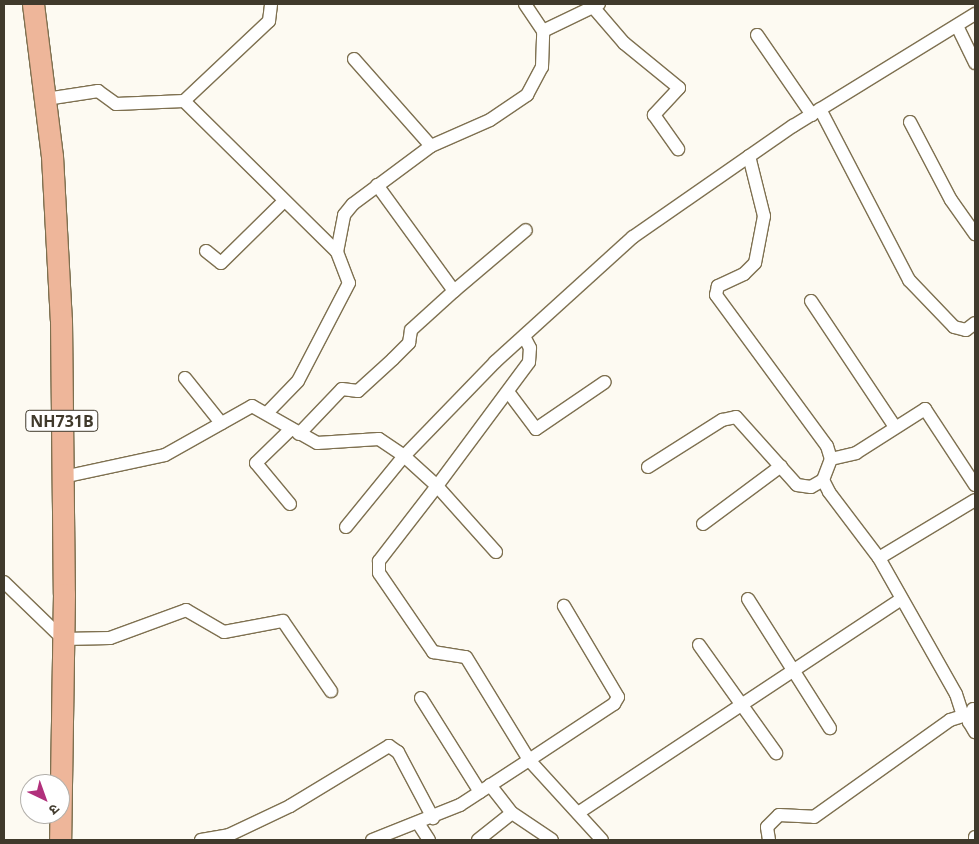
<!DOCTYPE html>
<html>
<head>
<meta charset="utf-8">
<style>
  body { margin:0 }
  #map { position:relative; width:979px; height:844px; overflow:hidden; background:#fdfaf2; font-family:"Open Sans","Noto Sans Devanagari",sans-serif }
  div>[style] { position:absolute }
  [style*='--x'] { left:calc(var(--x)*1px); top:calc(var(--y)*1px); width:calc(var(--w)*1px); rotate:calc(var(--a)*1deg) }
  .roads { filter:drop-shadow(1px 0 #7e7050) drop-shadow(-1px 0 #7e7050) drop-shadow(0 1px #7e7050) drop-shadow(0 -1px #7e7050) }
  .minor>* { height:12px; margin:-6px; padding:0 6px; transform-origin:6px; border-radius:6px; background:#fff }
  .trunk>* { height:21px; margin:-10.5px; padding:0 10.5px; transform-origin:10.5px; border-radius:10.5px; background:#eeb69a }
  span { translate:-50% -50%; white-space:nowrap; text-align:center; line-height:1.15; -webkit-text-stroke:4px #fff; paint-order:stroke }
  .shield-label span { padding:1px 4px; background:#fff; border:1px solid; border-radius:4px; -webkit-text-stroke-width:0 }
  .shield-label { font-size:16px; color:#403a2c; font-weight:700 }
  .frame { position:absolute; inset:0; border:5px solid #403a2c; pointer-events:none }
  .north { position:absolute; left:20px; top:774px; width:50px; height:50px; box-sizing:border-box; background:#fff; border:1px solid #b3b0ab; border-radius:50%; rotate:138deg; font-size:14px; font-weight:700; line-height:20px; text-align:center; color:#403a2c }
  .north::after { content:''; display:block; margin:auto; width:18px; height:22px; background:#b1307c; clip-path:polygon(50% 0,100% 100%,50% 72%,0 100%) }
</style>
</head>
<body>
<div id="map">
  <div class="roads">
    <div class="minor">
      <i style="--x:593;--y:7;--w:48;--a:49.3"></i>
      <i style="--x:624;--y:43;--w:71;--a:39.3"></i>
      <i style="--x:679;--y:88;--w:37;--a:133"></i>
      <i style="--x:654;--y:115;--w:42;--a:54.8"></i>
      <i style="--x:958;--y:28;--w:39;--a:64"></i>
      <i style="--x:543;--y:31;--w:62;--a:-25.7"></i>
      <i style="--x:757;--y:35;--w:97;--a:55.5"></i>
      <i style="--x:354;--y:59;--w:116;--a:48.5"></i>
      <i style="--x:46;--y:99;--w:53;--a:-8.7"></i>
      <i style="--x:98;--y:91;--w:22;--a:36"></i>
      <i style="--x:116;--y:104;--w:68;--a:-2.5"></i>
      <i style="--x:184;--y:101;--w:215;--a:44.6"></i>
      <i style="--x:337;--y:252;--w:33;--a:69"></i>
      <i style="--x:349;--y:283;--w:110;--a:117.5"></i>
      <i style="--x:298;--y:381;--w:43;--a:134.1"></i>
      <i style="--x:184;--y:101;--w:117;--a:-43.3"></i>
      <i style="--x:269;--y:21;--w:17;--a:-83"></i>
      <i style="--x:820;--y:109;--w:193;--a:62.5"></i>
      <i style="--x:909;--y:280;--w:65;--a:46.2"></i>
      <i style="--x:954;--y:327;--w:12;--a:14"></i>
      <i style="--x:966;--y:330;--w:11;--a:-38"></i>
      <i style="--x:910;--y:122;--w:88;--a:62.3"></i>
      <i style="--x:951;--y:200;--w:42;--a:54.8"></i>
      <i style="--x:749;--y:156;--w:62;--a:76"></i>
      <i style="--x:764;--y:216;--w:48;--a:100.8"></i>
      <i style="--x:755;--y:263;--w:16;--a:135"></i>
      <i style="--x:744;--y:274;--w:29;--a:155"></i>
      <i style="--x:718;--y:286;--w:9;--a:103"></i>
      <i style="--x:716;--y:295;--w:187;--a:53.7"></i>
      <i style="--x:827;--y:446;--w:14;--a:73"></i>
      <i style="--x:831;--y:459;--w:22;--a:111"></i>
      <i style="--x:823;--y:480;--w:13;--a:63"></i>
      <i style="--x:829;--y:492;--w:83;--a:52.9"></i>
      <i style="--x:879;--y:558;--w:156;--a:60.5"></i>
      <i style="--x:956;--y:694;--w:23;--a:72"></i>
      <i style="--x:377;--y:185;--w:131;--a:54"></i>
      <i style="--x:454;--y:291;--w:94;--a:-40.3"></i>
      <i style="--x:206;--y:251;--w:19;--a:39"></i>
      <i style="--x:221;--y:263;--w:87;--a:-44.5"></i>
      <i style="--x:337;--y:252;--w:38;--a:-79"></i>
      <i style="--x:344;--y:215;--w:14;--a:-51"></i>
      <i style="--x:353;--y:204;--w:97;--a:-36.6"></i>
      <i style="--x:431;--y:146;--w:64;--a:-23.8"></i>
      <i style="--x:490;--y:120;--w:45;--a:-34"></i>
      <i style="--x:527;--y:95;--w:32;--a:-62"></i>
      <i style="--x:542;--y:67;--w:36;--a:-88"></i>
      <i style="--x:543;--y:31;--w:32;--a:-124"></i>
      <i style="--x:811;--y:301;--w:151;--a:56.3"></i>
      <i style="--x:185;--y:378;--w:58;--a:51.3"></i>
      <i style="--x:509;--y:393;--w:45;--a:53.1"></i>
      <i style="--x:536;--y:429;--w:83;--a:-34.3"></i>
      <i style="--x:299;--y:434;--w:62;--a:-46.3"></i>
      <i style="--x:342;--y:389;--w:16;--a:7"></i>
      <i style="--x:358;--y:391;--w:47;--a:-42.4"></i>
      <i style="--x:393;--y:359;--w:23;--a:-45"></i>
      <i style="--x:409;--y:343;--w:13;--a:-81"></i>
      <i style="--x:411;--y:330;--w:58;--a:-42.2"></i>
      <i style="--x:831;--y:459;--w:26;--a:-13"></i>
      <i style="--x:856;--y:453;--w:82;--a:-32.5"></i>
      <i style="--x:925;--y:409;--w:91;--a:56.7"></i>
      <i style="--x:648;--y:467;--w:88;--a:-32.4"></i>
      <i style="--x:722;--y:420;--w:14;--a:-12"></i>
      <i style="--x:736;--y:417;--w:91;--a:48.1"></i>
      <i style="--x:797;--y:485;--w:14;--a:8"></i>
      <i style="--x:811;--y:487;--w:14;--a:-30"></i>
      <i style="--x:63;--y:477;--w:104;--a:-12.2"></i>
      <i style="--x:165;--y:455;--w:100;--a:-29.4"></i>
      <i style="--x:252;--y:406;--w:75;--a:29.6"></i>
      <i style="--x:317;--y:443;--w:62;--a:-3.7"></i>
      <i style="--x:379;--y:439;--w:30;--a:34"></i>
      <i style="--x:404;--y:456;--w:131;--a:-45.9"></i>
      <i style="--x:495;--y:362;--w:186;--a:-42.2"></i>
      <i style="--x:633;--y:237;--w:195;--a:-34.8"></i>
      <i style="--x:793;--y:126;--w:214;--a:-31.6"></i>
      <i style="--x:290;--y:504;--w:53;--a:-129.7"></i>
      <i style="--x:256;--y:463;--w:49;--a:-44.2"></i>
      <i style="--x:703;--y:524;--w:97;--a:-36.6"></i>
      <i style="--x:346;--y:527;--w:92;--a:-50.8"></i>
      <i style="--x:404;--y:456;--w:45;--a:42.3"></i>
      <i style="--x:437;--y:486;--w:95;--a:127.7"></i>
      <i style="--x:379;--y:561;--w:12;--a:90"></i>
      <i style="--x:379;--y:573;--w:96;--a:55.6"></i>
      <i style="--x:433;--y:652;--w:33;--a:9"></i>
      <i style="--x:466;--y:657;--w:121;--a:58.5"></i>
      <i style="--x:529;--y:760;--w:102;--a:-33.4"></i>
      <i style="--x:614;--y:704;--w:8;--a:-60"></i>
      <i style="--x:618;--y:697;--w:106;--a:-120.7"></i>
      <i style="--x:496;--y:552;--w:89;--a:-131.8"></i>
      <i style="--x:437;--y:486;--w:154;--a:-53.4"></i>
      <i style="--x:529;--y:362;--w:14;--a:-86"></i>
      <i style="--x:530;--y:348;--w:13;--a:-117"></i>
      <i style="--x:879;--y:558;--w:112;--a:-31.1"></i>
      <i style="--x:4;--y:582;--w:82;--a:44"></i>
      <i style="--x:63;--y:639;--w:47;--a:-1.2"></i>
      <i style="--x:110;--y:638;--w:81;--a:-20.2"></i>
      <i style="--x:186;--y:610;--w:44;--a:30.1"></i>
      <i style="--x:224;--y:632;--w:60;--a:-10.6"></i>
      <i style="--x:283;--y:621;--w:85;--a:55.6"></i>
      <i style="--x:748;--y:599;--w:153;--a:57.6"></i>
      <i style="--x:699;--y:645;--w:133;--a:54.5"></i>
      <i style="--x:421;--y:698;--w:111;--a:57.9"></i>
      <i style="--x:973;--y:709;--w:14;--a:107"></i>
      <i style="--x:969;--y:722;--w:12;--a:59"></i>
      <i style="--x:490;--y:785;--w:36;--a:52"></i>
      <i style="--x:512;--y:813;--w:48;--a:34"></i>
      <i style="--x:578;--y:813;--w:386;--a:-33.5"></i>
      <i style="--x:418;--y:823;--w:20;--a:57"></i>
      <i style="--x:201;--y:840;--w:28;--a:-10"></i>
      <i style="--x:229;--y:835;--w:68;--a:-25.4"></i>
      <i style="--x:290;--y:806;--w:116;--a:-31.2"></i>
      <i style="--x:389;--y:746;--w:11;--a:34"></i>
      <i style="--x:398;--y:752;--w:75;--a:62.1"></i>
      <i style="--x:372;--y:840;--w:95;--a:-21.7"></i>
      <i style="--x:460;--y:805;--w:82;--a:-33.1"></i>
      <i style="--x:529;--y:760;--w:108;--a:47.6"></i>
      <i style="--x:478;--y:840;--w:43;--a:-38.5"></i>
      <i style="--x:769;--y:840;--w:13;--a:-99"></i>
      <i style="--x:767;--y:827;--w:17;--a:-45"></i>
      <i style="--x:779;--y:815;--w:35;--a:3"></i>
      <i style="--x:814;--y:817;--w:167;--a:-35.5"></i>
      <i style="--x:950;--y:720;--w:21;--a:-17"></i>
      <i style="--x:975;--y:840;--w:3;--a:-90"></i>
    </div>
    <div class="trunk">
      <i style="--x:33;--y:4;--w:153;--a:82.9"></i>
      <i style="--x:52;--y:156;--w:164;--a:86.9"></i>
      <i style="--x:61;--y:320;--w:274;--a:89.4"></i>
      <i style="--x:64;--y:594;--w:246;--a:90.9"></i>
    </div>
  </div>
  <div class="shield-label">
    <span style="left:62px;top:421px">NH731B</span>
  </div>
  <div class="frame"></div>
  <div class="north">उ</div>
</div>
</body>
</html>
